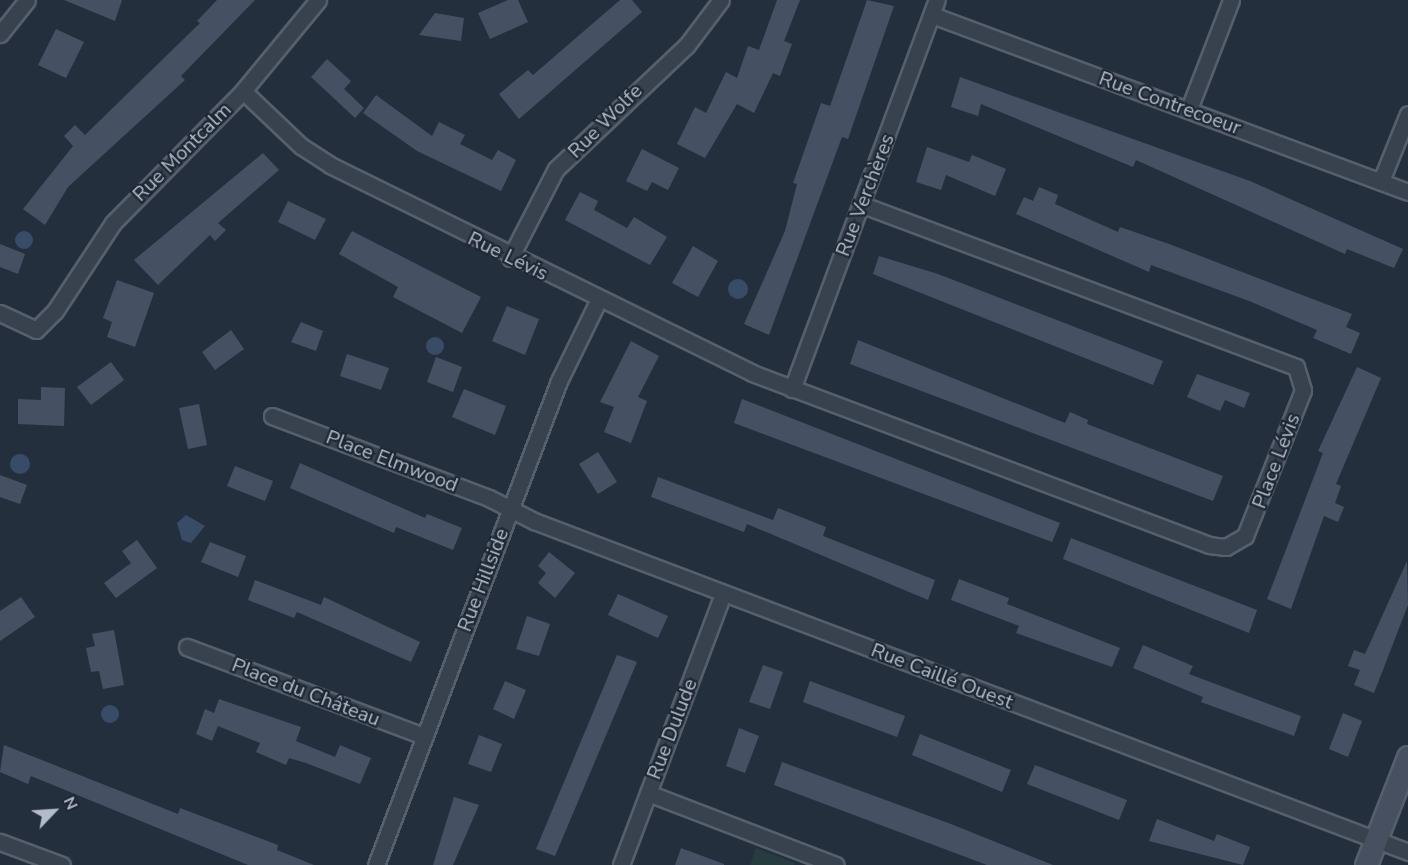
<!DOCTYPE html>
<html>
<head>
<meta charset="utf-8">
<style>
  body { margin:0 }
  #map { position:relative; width:1408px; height:865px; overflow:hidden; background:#242f3e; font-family:"Nunito Sans",sans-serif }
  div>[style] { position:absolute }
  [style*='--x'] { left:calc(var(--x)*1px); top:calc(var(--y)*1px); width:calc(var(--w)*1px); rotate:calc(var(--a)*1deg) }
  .green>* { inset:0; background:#263c3f }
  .water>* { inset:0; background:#394c67 }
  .round { border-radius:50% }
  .building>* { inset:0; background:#455162 }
  .roads { filter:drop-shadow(2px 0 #565f6c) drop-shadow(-2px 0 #565f6c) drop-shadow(0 2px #565f6c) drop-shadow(0 -2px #565f6c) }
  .street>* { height:15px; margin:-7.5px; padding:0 7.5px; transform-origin:7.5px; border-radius:7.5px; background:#38414e }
  .secondary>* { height:21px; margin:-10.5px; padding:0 10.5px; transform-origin:10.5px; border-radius:10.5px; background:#465061 }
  span { translate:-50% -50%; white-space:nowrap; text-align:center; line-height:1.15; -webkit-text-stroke:4.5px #1d2633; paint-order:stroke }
  .street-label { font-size:20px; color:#b4bcc9 }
  .north { position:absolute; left:24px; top:781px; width:60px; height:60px; -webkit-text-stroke:4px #1d2633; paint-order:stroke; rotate:65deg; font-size:16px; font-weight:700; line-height:24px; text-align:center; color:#b4bcc9 }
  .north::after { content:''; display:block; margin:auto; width:21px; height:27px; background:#b4bcc9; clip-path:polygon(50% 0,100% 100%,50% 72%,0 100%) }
</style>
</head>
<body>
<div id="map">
  <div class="green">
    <i style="clip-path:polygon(756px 848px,795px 863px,794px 865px,750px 865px)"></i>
  </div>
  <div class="water">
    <i class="round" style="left:15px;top:231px;width:18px;height:18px"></i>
    <i class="round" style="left:728px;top:279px;width:20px;height:20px"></i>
    <i class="round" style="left:426px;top:337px;width:18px;height:18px"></i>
    <i class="round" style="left:10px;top:454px;width:20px;height:20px"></i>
    <i style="clip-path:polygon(186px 515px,205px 526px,191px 543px,182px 540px,177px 523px)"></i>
    <i class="round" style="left:101px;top:705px;width:18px;height:18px"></i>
  </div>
  <div class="building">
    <i style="clip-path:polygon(64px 0,122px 0,115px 21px)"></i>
    <i style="clip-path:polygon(217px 0,255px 0,181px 76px,185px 80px,68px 187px,45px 225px,23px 209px,73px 146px,64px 136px,75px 125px,85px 135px,200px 23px,197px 21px)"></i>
    <i style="clip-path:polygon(508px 0,518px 0,528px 22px,490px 39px,478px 13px)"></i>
    <i style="clip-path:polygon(620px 0,632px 0,642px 12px,519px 119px,499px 94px,528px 70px,533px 75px)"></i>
    <i style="clip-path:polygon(777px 0,800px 0,784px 41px,792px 44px,780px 76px,773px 73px,754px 113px,737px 104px,705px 158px,677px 144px,695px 107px,706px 113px,726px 72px,737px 78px,748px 46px,759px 50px)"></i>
    <i style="clip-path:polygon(867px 0,894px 6px,848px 139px,842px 137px,769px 335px,744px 324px,785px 231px,797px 184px,793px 183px,821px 103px,830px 106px)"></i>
    <i style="clip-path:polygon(435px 13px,464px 18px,461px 41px,419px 35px)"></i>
    <i style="clip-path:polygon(56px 29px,84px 42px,66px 78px,38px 65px)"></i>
    <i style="clip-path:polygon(327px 59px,351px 81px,344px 89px,364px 108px,355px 118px,311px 77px)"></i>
    <i style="clip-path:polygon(960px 77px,1250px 181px,1403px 249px,1394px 268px,1347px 249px,1345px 254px,1136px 160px,1133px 167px,981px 104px,978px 116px,951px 107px)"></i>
    <i style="clip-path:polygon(376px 95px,432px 136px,439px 122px,465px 135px,460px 144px,492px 160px,498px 150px,516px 160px,501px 191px,417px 151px,363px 113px)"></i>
    <i style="clip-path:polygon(927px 147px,969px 162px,972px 155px,1006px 169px,995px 196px,946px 175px,941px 190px,916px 182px)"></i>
    <i style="clip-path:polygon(642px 149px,679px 168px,668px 190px,652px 182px,647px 191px,626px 181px)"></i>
    <i style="clip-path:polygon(263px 153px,279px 170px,218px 223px,226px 230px,215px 241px,210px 235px,158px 285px,134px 260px)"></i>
    <i style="clip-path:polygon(1039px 187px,1058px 195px,1055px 204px,1118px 232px,1120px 227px,1169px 244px,1352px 314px,1346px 327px,1360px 333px,1351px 354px,1313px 338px,1317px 330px,1249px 301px,1151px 265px,1149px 272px,1016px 214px,1024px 197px,1033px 201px)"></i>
    <i style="clip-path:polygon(580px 192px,598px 201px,594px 210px,627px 228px,634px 217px,667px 237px,650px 265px,565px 220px)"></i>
    <i style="clip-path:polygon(288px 201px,326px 219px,315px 240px,278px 222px)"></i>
    <i style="clip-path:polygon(352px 231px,481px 297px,462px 333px,393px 297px,398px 287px,339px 254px)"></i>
    <i style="clip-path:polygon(0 244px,25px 254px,18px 274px,0 267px)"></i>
    <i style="clip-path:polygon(693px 246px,718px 261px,698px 297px,672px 283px)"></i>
    <i style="clip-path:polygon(879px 256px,938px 274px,1163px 361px,1153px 385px,873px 274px)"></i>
    <i style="clip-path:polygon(117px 280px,154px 293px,135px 347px,107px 337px,112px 322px,103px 318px)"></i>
    <i style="clip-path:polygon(507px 306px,539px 319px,525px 355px,492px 341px)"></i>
    <i style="clip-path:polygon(301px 322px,323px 331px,316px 351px,291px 342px)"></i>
    <i style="clip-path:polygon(231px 330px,244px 349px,215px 370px,202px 352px)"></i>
    <i style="clip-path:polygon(858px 340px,1065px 423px,1070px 412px,1088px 420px,1087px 424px,1223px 476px,1213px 501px,850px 364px)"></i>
    <i style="clip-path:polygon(631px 341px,659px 356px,638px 397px,647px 401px,631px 443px,604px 432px,614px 407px,600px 402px)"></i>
    <i style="clip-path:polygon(347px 354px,389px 368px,381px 390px,340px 376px)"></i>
    <i style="clip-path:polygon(436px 357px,462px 367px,453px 392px,427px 382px)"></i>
    <i style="clip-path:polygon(111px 362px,124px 380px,91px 405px,77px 387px)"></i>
    <i style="clip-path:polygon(1357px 367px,1381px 378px,1336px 484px,1341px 486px,1335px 503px,1344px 507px,1338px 522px,1324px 516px,1291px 609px,1267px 599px,1323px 453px,1318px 451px)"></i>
    <i style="clip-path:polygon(1197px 374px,1250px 393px,1244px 408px,1225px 400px,1220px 411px,1187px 397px)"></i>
    <i style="clip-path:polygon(41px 387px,65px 388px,64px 426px,18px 424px,18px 399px,41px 400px)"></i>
    <i style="clip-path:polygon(464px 389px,506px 406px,495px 435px,452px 417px)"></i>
    <i style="clip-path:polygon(742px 399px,1060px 523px,1052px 542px,734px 423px)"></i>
    <i style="clip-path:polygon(199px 404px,207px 445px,188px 449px,179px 408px)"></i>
    <i style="clip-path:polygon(598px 452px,617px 482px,598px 494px,579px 464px)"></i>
    <i style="clip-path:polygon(300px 463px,425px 518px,427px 514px,462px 528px,453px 550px,396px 527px,394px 533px,290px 488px)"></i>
    <i style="clip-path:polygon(235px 466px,273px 481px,265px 501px,227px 486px)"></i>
    <i style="clip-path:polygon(0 475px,27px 485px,20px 504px,0 497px)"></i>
    <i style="clip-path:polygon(658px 477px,773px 520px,778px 508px,826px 527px,823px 536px,935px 580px,928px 600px,747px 524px,744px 532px,651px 497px)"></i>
    <i style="clip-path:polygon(1071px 538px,1257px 610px,1249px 633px,1063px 559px)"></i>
    <i style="clip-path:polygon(137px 540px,157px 568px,116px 598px,104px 583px,131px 563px,122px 551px)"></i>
    <i style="clip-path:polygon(210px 542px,246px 556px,238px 577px,201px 562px)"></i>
    <i style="clip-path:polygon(549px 552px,575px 573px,555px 598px,538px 583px,546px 573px,538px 566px)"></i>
    <i style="clip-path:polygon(1407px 561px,1408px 605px,1374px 693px,1354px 685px,1360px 670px,1348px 666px,1354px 650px,1365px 654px)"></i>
    <i style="clip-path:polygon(959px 579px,1009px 598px,1007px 604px,1120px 648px,1112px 667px,1016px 633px,1019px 626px,951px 600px)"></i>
    <i style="clip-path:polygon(255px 580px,321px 605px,324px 597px,420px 642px,411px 662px,297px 612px,294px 618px,248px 600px)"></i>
    <i style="clip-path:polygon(618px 594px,668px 616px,658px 638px,608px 615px)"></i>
    <i style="clip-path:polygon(21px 597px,35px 617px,0 641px,0 611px)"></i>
    <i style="clip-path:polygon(527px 616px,550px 624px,539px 656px,516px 649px)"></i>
    <i style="clip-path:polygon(114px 630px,124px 685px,103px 689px,99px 671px,91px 672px,86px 648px,95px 646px,92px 634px)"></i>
    <i style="clip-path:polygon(1143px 645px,1193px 666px,1189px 674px,1301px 716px,1294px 736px,1201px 702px,1203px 697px,1133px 668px)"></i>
    <i style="clip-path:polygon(617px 655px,637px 662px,555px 856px,536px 849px)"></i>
    <i style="clip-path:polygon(763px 665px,783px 672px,770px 709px,749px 702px)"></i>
    <i style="clip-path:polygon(505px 681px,526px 690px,514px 719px,493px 709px)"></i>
    <i style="clip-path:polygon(810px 681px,905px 716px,897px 737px,803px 702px)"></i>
    <i style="clip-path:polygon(219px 699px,301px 727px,296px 741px,335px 757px,340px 745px,371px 758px,360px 784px,306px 763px,289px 758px,286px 765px,256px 752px,260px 743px,218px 726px,212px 741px,196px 734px,205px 709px,214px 713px)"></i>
    <i style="clip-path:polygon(1343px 713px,1362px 721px,1348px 757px,1329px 749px)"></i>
    <i style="clip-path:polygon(739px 728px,759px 736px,745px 773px,726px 766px)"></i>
    <i style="clip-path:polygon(920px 734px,1011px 770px,1002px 792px,912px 755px)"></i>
    <i style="clip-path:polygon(479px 735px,502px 744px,491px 772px,468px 764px)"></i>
    <i style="clip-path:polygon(4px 745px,178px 814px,180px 808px,278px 845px,277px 850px,314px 865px,248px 865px,31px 776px,28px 784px,0 772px)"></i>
    <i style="clip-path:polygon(782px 762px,951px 824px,1053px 865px,987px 865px,774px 785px)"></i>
    <i style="clip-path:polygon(1035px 765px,1127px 800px,1119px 820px,1027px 784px)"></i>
    <i style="clip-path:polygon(454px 797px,479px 805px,453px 865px,433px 865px)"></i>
    <i style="clip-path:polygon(1157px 819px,1214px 841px,1217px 834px,1250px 847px,1243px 865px,1149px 841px)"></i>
    <i style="clip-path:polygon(681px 848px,724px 864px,724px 865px,675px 865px)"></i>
  </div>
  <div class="roads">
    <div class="street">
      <i style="--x:932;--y:15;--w:508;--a:20.4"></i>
      <i style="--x:0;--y:34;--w:43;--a:-51.5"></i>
      <i style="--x:243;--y:91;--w:80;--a:43.5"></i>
      <i style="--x:301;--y:146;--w:35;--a:33"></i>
      <i style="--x:330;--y:165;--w:470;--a:26.2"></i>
      <i style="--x:752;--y:373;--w:488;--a:20.6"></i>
      <i style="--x:1209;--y:545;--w:17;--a:7"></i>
      <i style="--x:1226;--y:547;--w:22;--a:-30"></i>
      <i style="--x:1245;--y:536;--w:157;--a:-68.3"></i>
      <i style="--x:1303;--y:390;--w:24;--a:-107"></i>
      <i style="--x:1296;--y:367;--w:465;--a:-159.5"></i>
      <i style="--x:1189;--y:109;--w:117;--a:-68.9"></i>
      <i style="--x:1381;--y:181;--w:72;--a:-68.1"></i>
      <i style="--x:510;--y:258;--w:100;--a:-62.7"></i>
      <i style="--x:556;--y:169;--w:180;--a:-43.4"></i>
      <i style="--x:687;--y:45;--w:56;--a:-52.9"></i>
      <i style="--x:0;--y:313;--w:40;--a:25"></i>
      <i style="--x:36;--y:330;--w:27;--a:-45"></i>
      <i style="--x:55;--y:311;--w:105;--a:-56.6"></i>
      <i style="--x:113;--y:223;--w:185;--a:-45.4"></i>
      <i style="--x:243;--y:91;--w:118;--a:-50.5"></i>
      <i style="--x:792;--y:389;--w:415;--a:-69.6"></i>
      <i style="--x:272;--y:416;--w:232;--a:20.7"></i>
      <i style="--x:489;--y:498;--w:51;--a:27.1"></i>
      <i style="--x:534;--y:521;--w:935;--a:20.74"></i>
      <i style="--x:187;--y:647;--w:253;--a:20.6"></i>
      <i style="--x:648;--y:793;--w:201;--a:21"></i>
      <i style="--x:0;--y:842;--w:66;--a:20.4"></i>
      <i style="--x:376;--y:865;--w:517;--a:-69.29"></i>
      <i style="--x:559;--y:381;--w:91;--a:-64"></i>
      <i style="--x:621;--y:865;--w:290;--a:-69.4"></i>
    </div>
    <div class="secondary">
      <i style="--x:1366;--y:865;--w:116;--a:-68.7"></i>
    </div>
  </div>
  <div class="street-label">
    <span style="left:1170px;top:103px;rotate:20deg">Rue Contrecoeur</span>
    <span style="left:605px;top:121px;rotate:-45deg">Rue Wolfe</span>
    <span style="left:182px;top:152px;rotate:-45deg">Rue Montcalm</span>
    <span style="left:865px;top:195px;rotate:-69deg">Rue Verchères</span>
    <span style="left:508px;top:256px;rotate:26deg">Rue Lévis</span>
    <span style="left:392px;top:461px;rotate:21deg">Place Elmwood</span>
    <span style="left:1276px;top:461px;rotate:-69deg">Place Lévis</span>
    <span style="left:483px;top:580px;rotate:-69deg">Rue Hillside</span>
    <span style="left:942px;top:676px;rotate:21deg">Rue Caillé Ouest</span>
    <span style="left:306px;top:692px;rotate:21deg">Place du Château</span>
    <span style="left:672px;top:729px;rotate:-69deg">Rue Dulude</span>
  </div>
  <div class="north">N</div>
</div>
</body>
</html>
